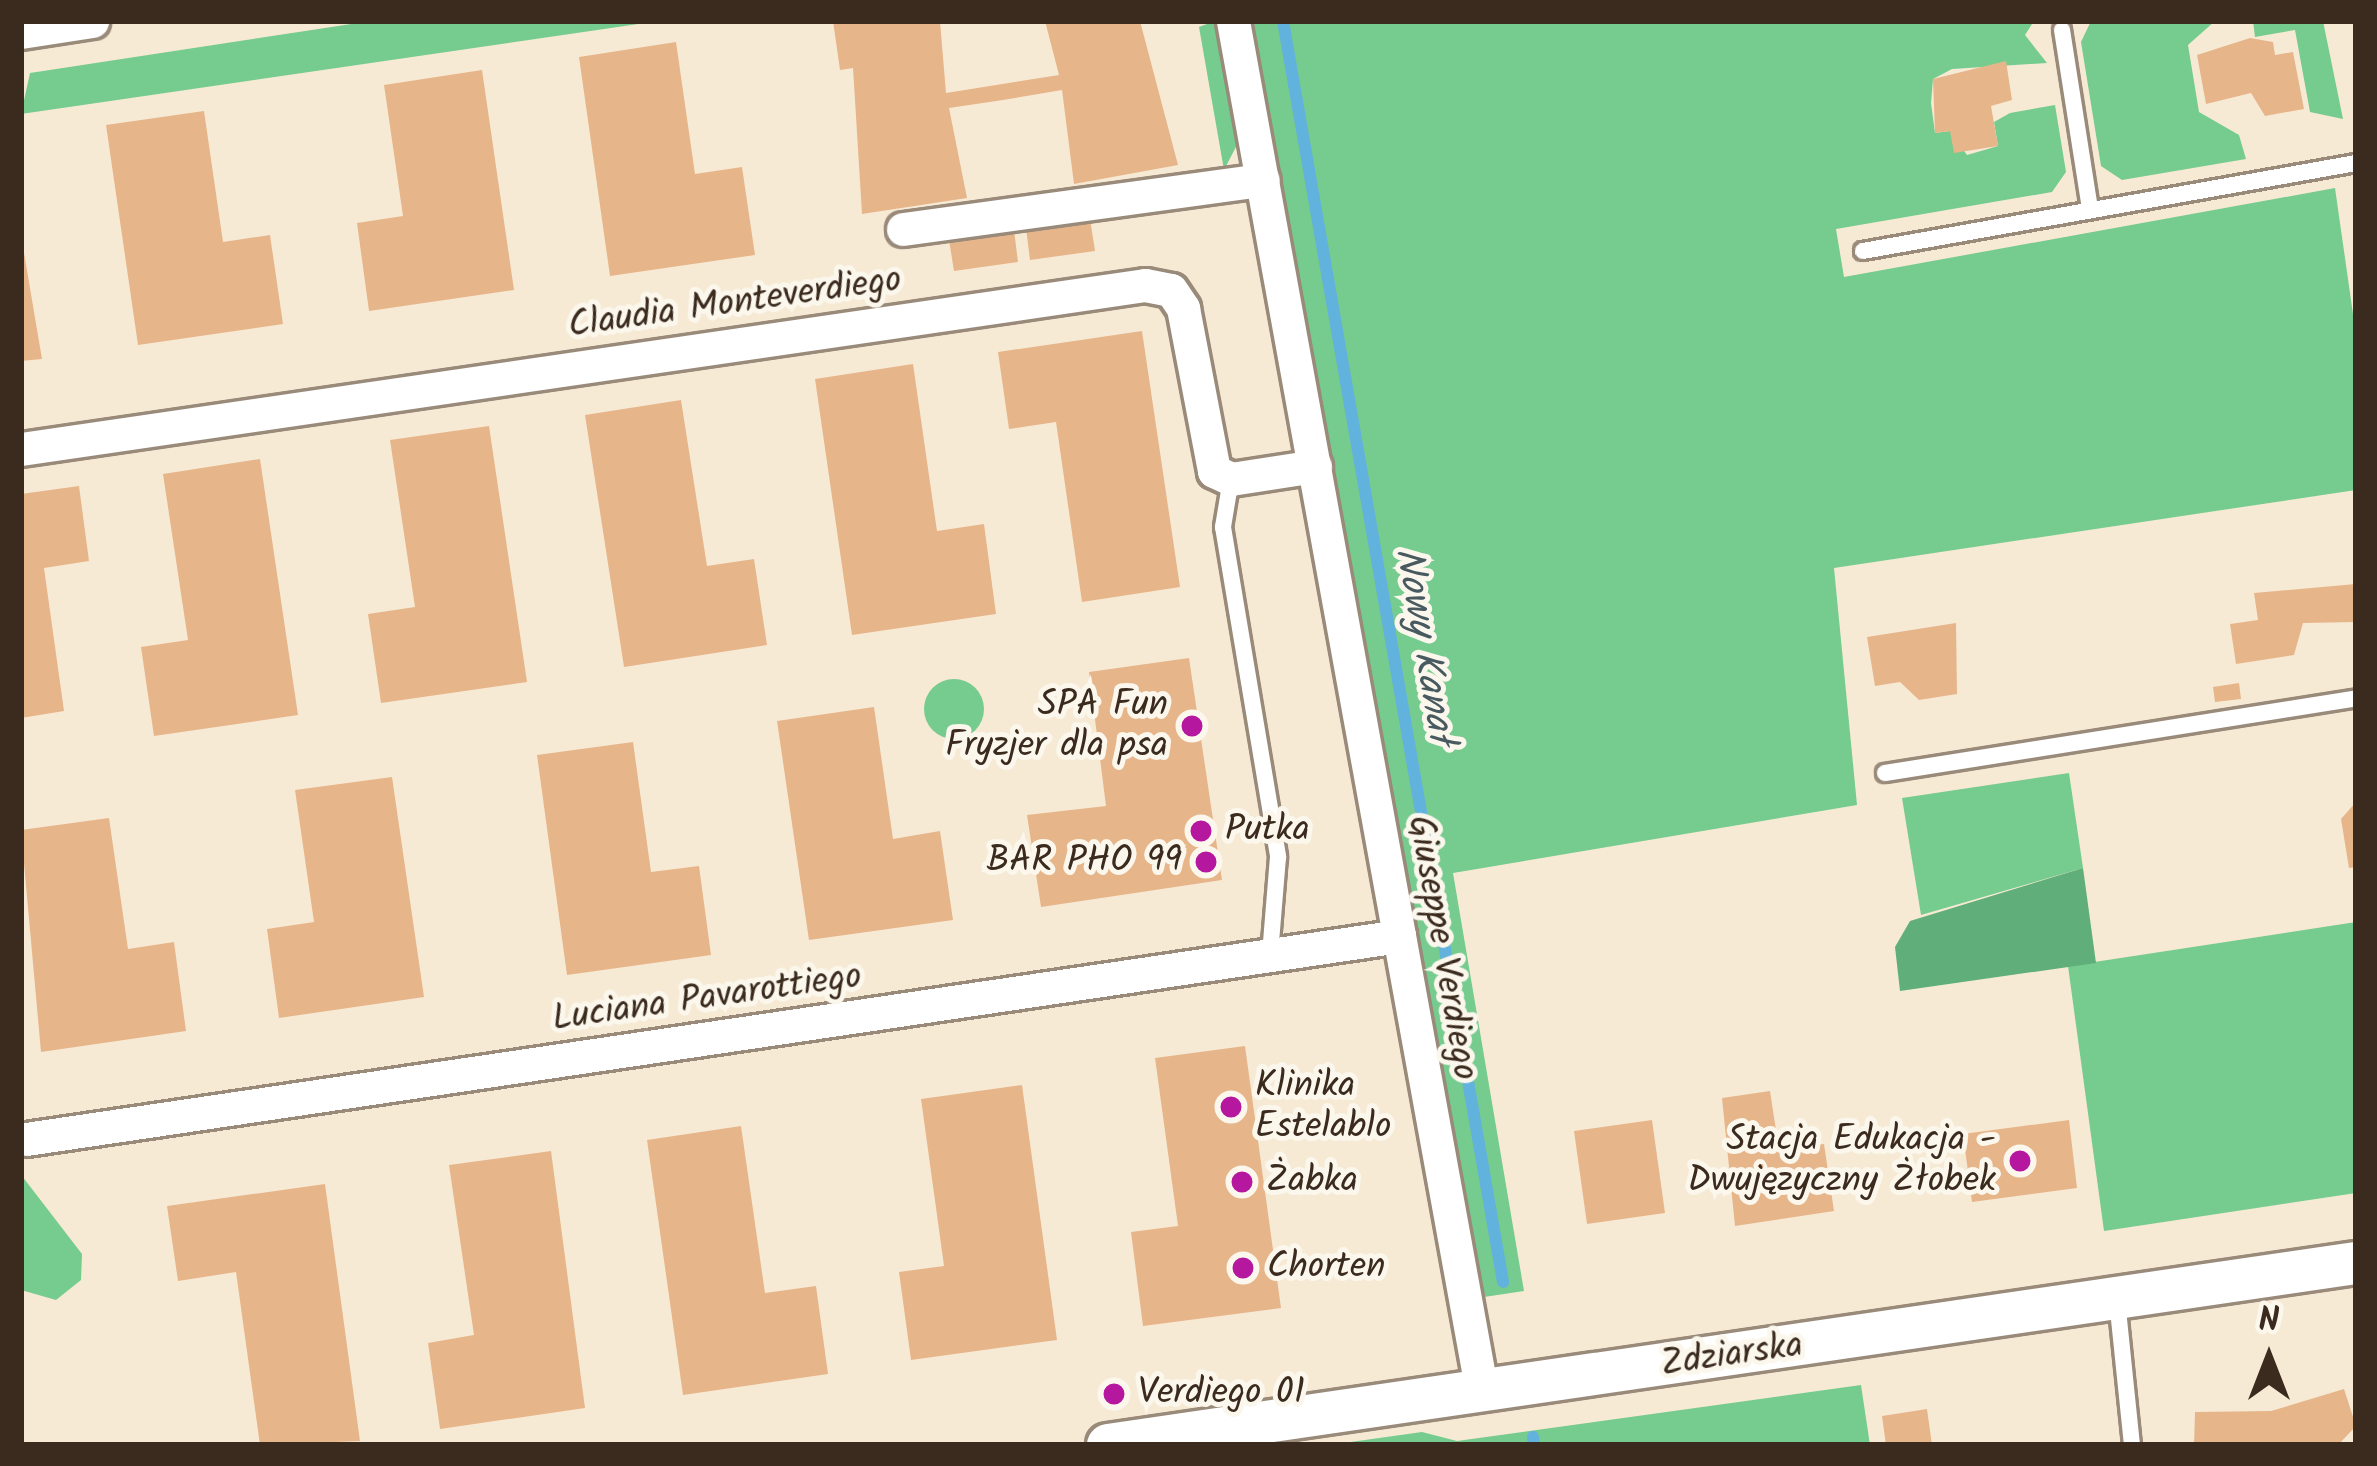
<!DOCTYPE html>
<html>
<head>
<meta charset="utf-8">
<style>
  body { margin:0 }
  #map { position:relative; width:2377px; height:1466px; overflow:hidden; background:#f7ead5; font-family:Kalam,sans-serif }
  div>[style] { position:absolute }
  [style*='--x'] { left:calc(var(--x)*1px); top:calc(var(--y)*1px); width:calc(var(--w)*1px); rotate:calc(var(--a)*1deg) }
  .green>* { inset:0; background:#76cb8f }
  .round { border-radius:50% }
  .forest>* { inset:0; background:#60af7a }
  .stream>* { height:12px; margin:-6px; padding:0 6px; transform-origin:6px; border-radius:6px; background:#61b2dc }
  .building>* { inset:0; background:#e7b58a }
  .roads { filter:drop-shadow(3px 0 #998a7a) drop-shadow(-3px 0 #998a7a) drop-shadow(0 3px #998a7a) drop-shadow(0 -3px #998a7a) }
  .service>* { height:16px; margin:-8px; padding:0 8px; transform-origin:8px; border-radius:8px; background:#fff }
  .minor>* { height:33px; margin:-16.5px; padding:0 16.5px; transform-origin:16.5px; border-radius:16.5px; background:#fff }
  .tertiary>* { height:42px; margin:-21px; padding:0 21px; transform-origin:21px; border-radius:21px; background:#fff }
  .dots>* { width:33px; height:33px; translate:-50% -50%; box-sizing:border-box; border:6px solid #fbf7ec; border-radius:50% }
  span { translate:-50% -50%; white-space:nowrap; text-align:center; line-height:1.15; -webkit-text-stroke:10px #fbf7ec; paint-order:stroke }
  .street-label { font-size:36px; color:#3b2a1e }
  .poi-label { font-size:36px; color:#3b2a1e }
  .right { translate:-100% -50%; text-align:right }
  .left { translate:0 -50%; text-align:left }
  .water-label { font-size:39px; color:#485a60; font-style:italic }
  .frame { position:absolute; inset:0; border:24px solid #3b2a1e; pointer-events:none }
  .north { position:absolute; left:2209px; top:1298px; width:120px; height:120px; -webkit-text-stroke:9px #fbf7ec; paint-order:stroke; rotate:0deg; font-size:33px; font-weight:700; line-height:48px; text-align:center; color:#3b2a1e }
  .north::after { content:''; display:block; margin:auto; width:42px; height:54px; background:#3b2a1e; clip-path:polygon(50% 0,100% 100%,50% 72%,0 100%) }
</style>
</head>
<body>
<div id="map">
  <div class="green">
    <i style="clip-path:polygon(371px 21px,659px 21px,21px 114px,30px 73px)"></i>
    <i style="clip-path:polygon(1215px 21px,1239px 141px,1224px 170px,1199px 27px)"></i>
    <i style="clip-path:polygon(1250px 21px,2034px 21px,2025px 35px,2047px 63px,1952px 69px,1933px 79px,1931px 103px,1935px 133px,1950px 131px,1967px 155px,1998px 146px,1994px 122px,2010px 113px,2055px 105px,2066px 172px,2052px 192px,1836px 229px,1844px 277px,2335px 188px,2356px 335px,2356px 490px,1834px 568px,1857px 805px,1453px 873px,1524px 1291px,1484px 1297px)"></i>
    <i style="clip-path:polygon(2091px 21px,2215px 21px,2188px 45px,2199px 112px,2239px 135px,2246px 159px,2122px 180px,2101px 166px,2081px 42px)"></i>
    <i style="clip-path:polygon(2253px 21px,2323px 21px,2343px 119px,2310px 112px,2295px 30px,2255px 37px)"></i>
    <i class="round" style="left:924px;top:679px;width:60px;height:60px"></i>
    <i style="clip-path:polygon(2069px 773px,2083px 868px,1921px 915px,1902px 798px)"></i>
    <i style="clip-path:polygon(2356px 922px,2356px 1193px,2104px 1231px,2068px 966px)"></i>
    <i style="clip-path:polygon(22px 1176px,82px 1254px,81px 1280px,56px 1300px,21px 1290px)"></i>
    <i style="clip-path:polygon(1861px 1385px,1870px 1445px,1329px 1445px,1422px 1432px,1457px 1441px)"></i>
  </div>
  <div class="forest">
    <i style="clip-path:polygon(2083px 868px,2096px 963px,1900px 991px,1895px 947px,1910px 921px)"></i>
  </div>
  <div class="stream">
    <i style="--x:1283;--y:21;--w:1280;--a:80.1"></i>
    <i style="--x:1533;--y:1437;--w:8;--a:83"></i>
  </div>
  <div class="building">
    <i style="clip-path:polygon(833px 21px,940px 21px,946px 93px,1059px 75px,1045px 21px,1140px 21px,1178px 165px,1074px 184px,1062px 90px,1003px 100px,949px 108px,967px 198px,862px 214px,853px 68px,840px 70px)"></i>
    <i style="clip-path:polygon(2250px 38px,2273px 42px,2275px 55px,2293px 52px,2304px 109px,2265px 116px,2251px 93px,2206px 104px,2197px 55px)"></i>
    <i style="clip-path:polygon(676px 42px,695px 174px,742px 167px,755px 255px,610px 276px,579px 57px)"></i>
    <i style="clip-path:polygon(2006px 61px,2012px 100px,1991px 106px,1998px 146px,1954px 153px,1950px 131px,1935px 133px,1933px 79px)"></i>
    <i style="clip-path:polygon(482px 70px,514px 290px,369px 311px,357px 223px,403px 216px,384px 85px)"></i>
    <i style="clip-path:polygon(204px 111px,223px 242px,270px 235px,283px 324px,138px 345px,106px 125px)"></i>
    <i style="clip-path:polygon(1090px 219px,1095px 251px,1030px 260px,1026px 228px)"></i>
    <i style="clip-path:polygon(1014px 230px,1018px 262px,954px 271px,949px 240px)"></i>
    <i style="clip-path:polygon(21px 235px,42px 359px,21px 361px)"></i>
    <i style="clip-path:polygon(1142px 331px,1180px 587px,1082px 602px,1056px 422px,1009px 429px,998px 352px)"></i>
    <i style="clip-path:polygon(913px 364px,937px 531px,984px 524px,996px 614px,852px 635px,815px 379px)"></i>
    <i style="clip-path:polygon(681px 400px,707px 566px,754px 559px,767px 645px,624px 667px,585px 415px)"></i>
    <i style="clip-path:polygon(489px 426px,527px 682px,381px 703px,368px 614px,415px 607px,390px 440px)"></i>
    <i style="clip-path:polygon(260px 459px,298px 715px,154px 736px,141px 647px,188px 640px,163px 474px)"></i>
    <i style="clip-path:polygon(79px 486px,89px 561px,44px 568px,64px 711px,21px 718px,21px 494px)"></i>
    <i style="clip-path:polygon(2356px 584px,2356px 622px,2303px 623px,2294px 655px,2236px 664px,2230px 624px,2258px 620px,2254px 593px)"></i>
    <i style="clip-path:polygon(1956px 623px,1957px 694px,1919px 700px,1900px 682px,1875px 686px,1867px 637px)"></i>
    <i style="clip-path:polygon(1189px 658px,1222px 880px,1041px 907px,1027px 815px,1106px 806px,1089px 672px)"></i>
    <i style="clip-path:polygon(2239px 683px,2241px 699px,2215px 702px,2213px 687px)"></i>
    <i style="clip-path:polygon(874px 707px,893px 839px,940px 831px,953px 920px,809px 940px,777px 721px)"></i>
    <i style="clip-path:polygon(633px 742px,651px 872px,699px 866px,711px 955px,567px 975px,537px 755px)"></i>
    <i style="clip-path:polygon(392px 777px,424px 997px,279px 1018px,267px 929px,314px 922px,295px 790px)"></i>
    <i style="clip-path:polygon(2356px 802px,2356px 867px,2349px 868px,2341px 819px)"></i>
    <i style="clip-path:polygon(109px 818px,128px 949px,174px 942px,186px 1031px,41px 1052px,21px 830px)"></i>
    <i style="clip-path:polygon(1245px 1046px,1281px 1308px,1143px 1326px,1131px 1232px,1178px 1226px,1155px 1058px)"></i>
    <i style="clip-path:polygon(1022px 1085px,1057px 1340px,911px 1360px,899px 1272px,944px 1266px,921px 1099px)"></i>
    <i style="clip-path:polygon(1770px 1091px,1779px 1150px,1824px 1144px,1834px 1211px,1735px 1226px,1722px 1098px)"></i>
    <i style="clip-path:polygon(1652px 1120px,1665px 1213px,1587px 1224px,1574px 1131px)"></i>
    <i style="clip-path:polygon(2069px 1120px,2077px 1188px,1972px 1202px,1963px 1134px)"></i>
    <i style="clip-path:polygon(741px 1126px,765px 1293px,816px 1286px,828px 1374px,683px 1395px,647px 1140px)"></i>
    <i style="clip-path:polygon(551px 1151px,585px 1408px,440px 1429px,428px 1343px,474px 1335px,449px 1165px)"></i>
    <i style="clip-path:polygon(325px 1184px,360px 1441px,260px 1445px,236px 1272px,178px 1281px,167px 1206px)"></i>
    <i style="clip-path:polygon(2344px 1389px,2356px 1426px,2338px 1445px,2194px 1445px,2195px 1412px,2271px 1411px)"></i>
    <i style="clip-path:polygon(1927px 1409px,1932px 1445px,1886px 1445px,1882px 1416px)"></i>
  </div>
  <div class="roads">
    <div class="service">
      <i style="--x:2062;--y:30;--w:180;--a:81.1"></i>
      <i style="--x:1863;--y:251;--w:501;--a:-10.12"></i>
      <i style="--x:1231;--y:479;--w:49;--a:99.5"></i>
      <i style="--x:1223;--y:527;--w:335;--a:80.5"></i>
      <i style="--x:1278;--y:857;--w:98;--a:94.7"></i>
      <i style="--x:1885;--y:773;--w:477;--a:-9"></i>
      <i style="--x:2117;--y:1300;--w:146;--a:84.1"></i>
    </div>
    <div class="minor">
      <i style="--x:1233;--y:21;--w:1394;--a:79.71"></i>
      <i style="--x:21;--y:32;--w:72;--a:-8.8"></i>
      <i style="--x:903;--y:229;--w:363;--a:-7.8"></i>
      <i style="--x:21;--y:449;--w:1136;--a:-8.3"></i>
      <i style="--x:1145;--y:285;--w:26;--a:11"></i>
      <i style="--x:1171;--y:290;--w:22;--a:56"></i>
      <i style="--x:1183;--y:308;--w:166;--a:79.2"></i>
      <i style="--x:1214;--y:471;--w:19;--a:25"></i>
      <i style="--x:1231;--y:479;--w:85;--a:-8.8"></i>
      <i style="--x:26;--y:1139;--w:1388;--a:-8.41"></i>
    </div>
    <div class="tertiary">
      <i style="--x:1108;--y:1445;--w:1261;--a:-8.3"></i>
    </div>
  </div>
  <div class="dots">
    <i style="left:1192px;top:726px;background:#b5179e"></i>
    <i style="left:1201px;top:831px;background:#b5179e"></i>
    <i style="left:1206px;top:862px;background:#b5179e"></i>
    <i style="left:1231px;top:1107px;background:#b5179e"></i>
    <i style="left:2020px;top:1161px;background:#b5179e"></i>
    <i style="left:1242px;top:1182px;background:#b5179e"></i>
    <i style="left:1243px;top:1268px;background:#b5179e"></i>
    <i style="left:1114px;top:1394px;background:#b5179e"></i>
  </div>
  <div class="street-label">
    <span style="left:735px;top:304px;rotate:-8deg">Claudia Monteverdiego</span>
    <span style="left:1441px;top:948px;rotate:80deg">Giuseppe Verdiego</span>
    <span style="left:707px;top:999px;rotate:-8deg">Luciana Pavarottiego</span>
    <span style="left:1732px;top:1356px;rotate:-8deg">Zdziarska</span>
  </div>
  <div class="poi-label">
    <span class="right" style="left:1168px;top:726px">SPA Fun<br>Fryzjer dla psa</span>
    <span class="left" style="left:1225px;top:831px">Putka</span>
    <span class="right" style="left:1182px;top:862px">BAR PHO 99</span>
    <span class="left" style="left:1255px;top:1107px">Klinika<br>Estelablo</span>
    <span class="right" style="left:1996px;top:1161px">Stacja Edukacja -<br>Dwujęzyczny Żłobek</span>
    <span class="left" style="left:1266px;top:1182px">Żabka</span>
    <span class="left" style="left:1267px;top:1268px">Chorten</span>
    <span class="left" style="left:1138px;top:1394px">Verdiego 01</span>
  </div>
  <div class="water-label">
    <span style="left:1423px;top:646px;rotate:80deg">Nowy Kanał</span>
  </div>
  <div class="frame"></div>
  <div class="north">N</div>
</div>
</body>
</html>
